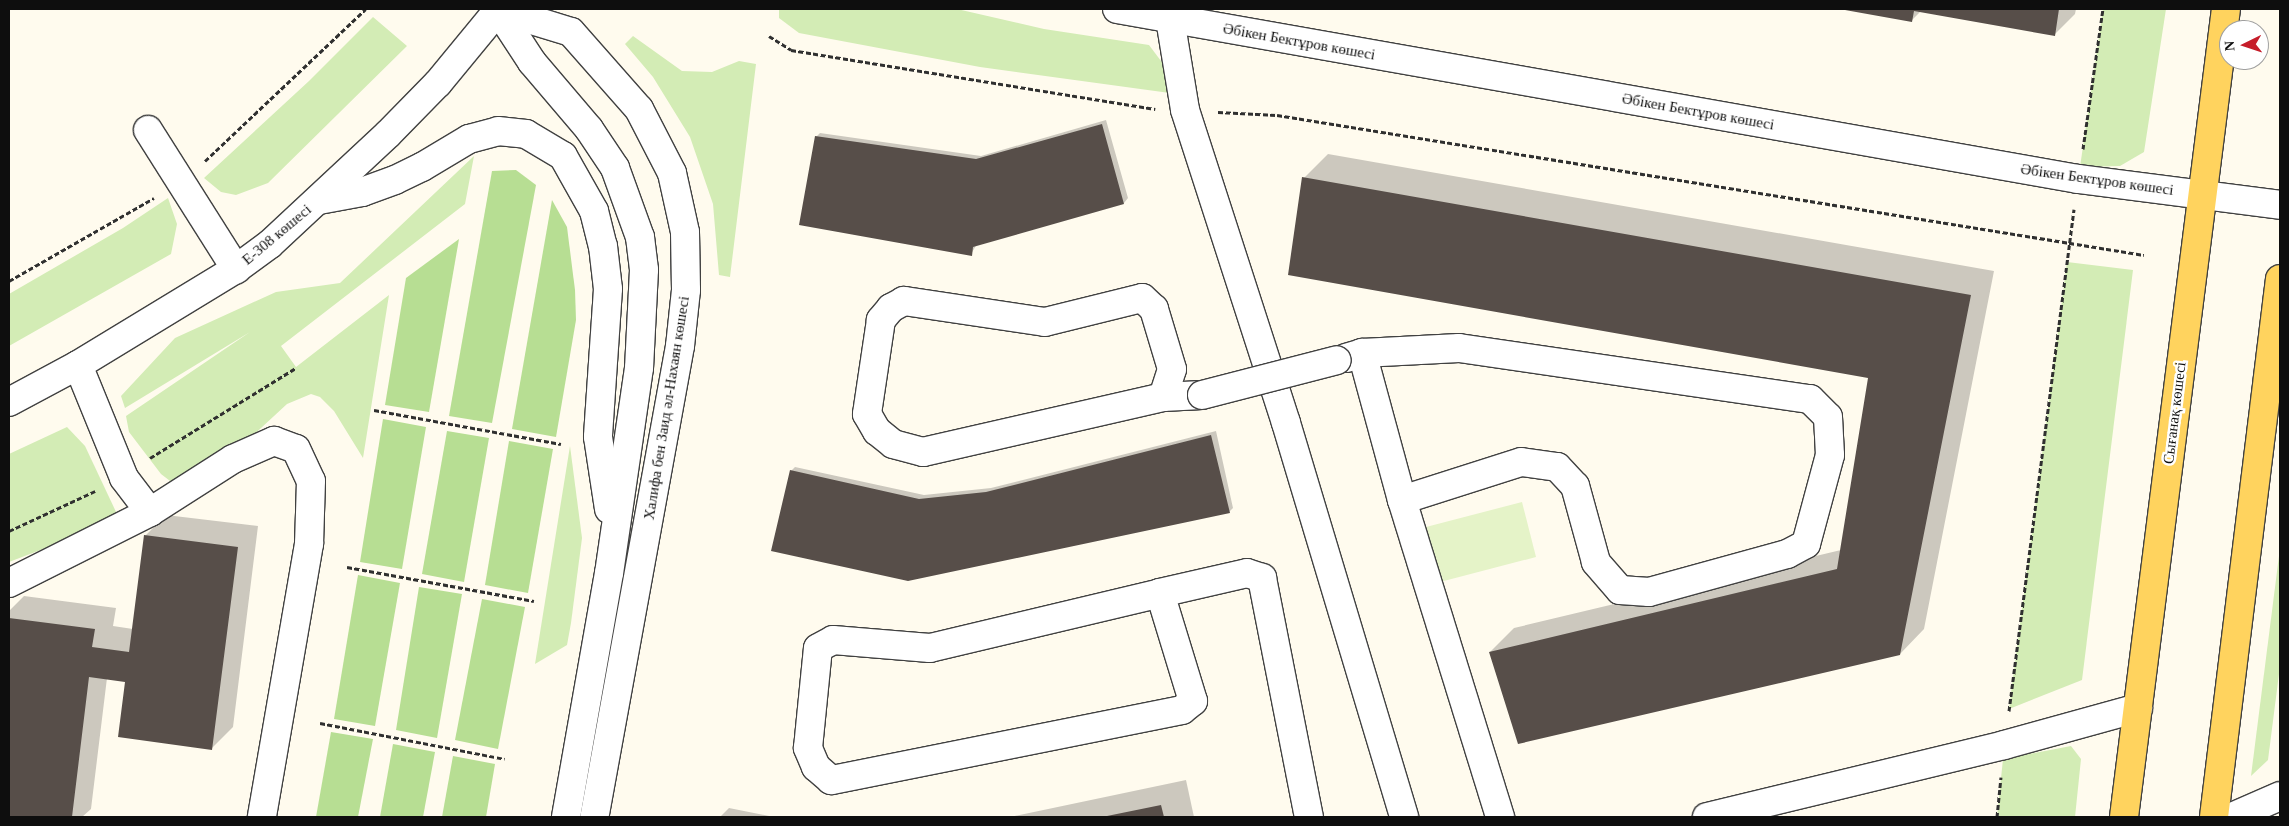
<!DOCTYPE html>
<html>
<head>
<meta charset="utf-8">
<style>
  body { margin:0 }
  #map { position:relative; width:2289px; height:826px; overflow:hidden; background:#fffbee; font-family:Georgia,serif }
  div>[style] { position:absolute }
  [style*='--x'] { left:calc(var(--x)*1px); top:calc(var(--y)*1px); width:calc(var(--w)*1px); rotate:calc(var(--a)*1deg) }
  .green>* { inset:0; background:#d3ecb5 }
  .forest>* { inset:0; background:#b7de93 }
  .pitch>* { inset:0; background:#e5f3c8 }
  .shadow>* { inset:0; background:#0003 }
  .building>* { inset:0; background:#574e49 }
  .path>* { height:3px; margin-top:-1.5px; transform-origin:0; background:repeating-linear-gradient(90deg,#303030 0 5px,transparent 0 7.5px) }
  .roads { filter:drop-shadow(1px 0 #414141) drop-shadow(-1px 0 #414141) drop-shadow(0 1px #414141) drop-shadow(0 -1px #414141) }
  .minor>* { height:28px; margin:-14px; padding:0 14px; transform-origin:14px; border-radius:14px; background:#fff }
  .major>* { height:28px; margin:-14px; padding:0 14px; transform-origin:14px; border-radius:14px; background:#ffd35e }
  .bridges { filter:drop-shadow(1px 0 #414141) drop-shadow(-1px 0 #414141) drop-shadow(0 1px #414141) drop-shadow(0 -1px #414141) }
  .minor-bridge>* { height:28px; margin:-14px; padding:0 14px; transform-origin:14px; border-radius:14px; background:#fff }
  span { translate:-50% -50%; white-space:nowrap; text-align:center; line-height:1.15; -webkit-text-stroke:5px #fff; paint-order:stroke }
  .street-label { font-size:15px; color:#0e0e0e }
  .frame { position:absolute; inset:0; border:10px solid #0e0e0e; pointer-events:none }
  .north { position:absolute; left:2219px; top:20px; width:50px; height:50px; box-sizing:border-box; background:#fff; border:1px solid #9f9f9f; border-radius:50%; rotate:266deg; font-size:14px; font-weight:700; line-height:20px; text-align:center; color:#0e0e0e }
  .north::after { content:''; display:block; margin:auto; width:18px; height:22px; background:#c61d2a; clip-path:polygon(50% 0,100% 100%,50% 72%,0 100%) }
</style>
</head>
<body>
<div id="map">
  <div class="green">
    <i style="clip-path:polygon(779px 9px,957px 9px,1044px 29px,1149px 45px,1167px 69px,1177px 94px,980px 67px,799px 33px,779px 18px)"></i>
    <i style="clip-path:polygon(2103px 9px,2166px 9px,2144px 152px,2120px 166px,2080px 167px)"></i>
    <i style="clip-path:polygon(373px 17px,407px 46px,268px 183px,236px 195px,221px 192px,204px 178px,309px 81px)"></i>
    <i style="clip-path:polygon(633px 36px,682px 71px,712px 72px,739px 61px,756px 64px,730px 277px,719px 275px,713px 204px,690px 137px,653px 77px,625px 44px)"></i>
    <i style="clip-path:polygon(474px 156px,465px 204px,281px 346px,296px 367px,389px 295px,363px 458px,334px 411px,320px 397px,311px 394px,287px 404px,219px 467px,174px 484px,161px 474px,129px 432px,126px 416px,250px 332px,125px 408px,121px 396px,175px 338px,276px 292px,340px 283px)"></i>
    <i style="clip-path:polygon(168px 198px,177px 224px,171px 254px,9px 346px,9px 294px,123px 228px)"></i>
    <i style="clip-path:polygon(2067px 262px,2133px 270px,2082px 680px,2009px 709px)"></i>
    <i style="clip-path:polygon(67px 427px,85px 446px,117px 514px,72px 538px,9px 562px,9px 454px)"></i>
    <i style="clip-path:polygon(570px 446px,582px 538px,571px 623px,567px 645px,535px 664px)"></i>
    <i style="clip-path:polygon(2280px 548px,2280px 666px,2268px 760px,2251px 776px)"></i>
    <i style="clip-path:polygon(2071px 746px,2081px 759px,2075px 817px,1997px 817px,2003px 759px)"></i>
  </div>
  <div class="forest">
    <i style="clip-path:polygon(516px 170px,536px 185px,492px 423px,449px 416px,492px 171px)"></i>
    <i style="clip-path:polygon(552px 200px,567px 227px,575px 290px,576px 320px,556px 437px,512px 429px)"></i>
    <i style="clip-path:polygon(459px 239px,429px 412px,385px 405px,406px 278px)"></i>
    <i style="clip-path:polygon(383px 419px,426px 427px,402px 569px,360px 562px)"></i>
    <i style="clip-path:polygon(447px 431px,489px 438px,464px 582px,422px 574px)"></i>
    <i style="clip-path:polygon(509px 441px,553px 449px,528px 593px,485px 585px)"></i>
    <i style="clip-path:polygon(358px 575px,400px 583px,375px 726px,334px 719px)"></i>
    <i style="clip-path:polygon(419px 587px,462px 594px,437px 738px,396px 730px)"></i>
    <i style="clip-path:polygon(482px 599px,525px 607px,498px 749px,455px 740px)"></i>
    <i style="clip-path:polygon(331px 732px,373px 739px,358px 817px,316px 817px)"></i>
    <i style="clip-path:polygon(393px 744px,435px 752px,423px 817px,380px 817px)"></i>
    <i style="clip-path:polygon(453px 756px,495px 764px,486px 817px,442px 817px)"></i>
  </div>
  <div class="pitch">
    <i style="clip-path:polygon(1522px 502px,1536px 557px,1440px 582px,1426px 527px)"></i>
  </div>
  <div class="shadow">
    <i style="clip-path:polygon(1847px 9px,2076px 9px,2075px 14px,2054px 35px,1921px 11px,1912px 20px)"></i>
    <i style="clip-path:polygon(1106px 120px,1128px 198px,1124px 203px,977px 244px,971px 254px,816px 137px,820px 133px,981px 156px)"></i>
    <i style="clip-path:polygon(1328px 154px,1994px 271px,1924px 629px,1900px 654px,1490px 652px,1514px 628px,1841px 550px,1869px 377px,1304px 178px)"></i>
    <i style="clip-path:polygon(1216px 431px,1233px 508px,1229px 512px,908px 579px,791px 471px,795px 467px,924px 495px,991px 488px)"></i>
    <i style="clip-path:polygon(166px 515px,258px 526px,233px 727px,212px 748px,127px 681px,107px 678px,91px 809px,82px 817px,9px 817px,9px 611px,24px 596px,116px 608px,113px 626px,133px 629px,145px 536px)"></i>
    <i style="clip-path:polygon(1186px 780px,1194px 817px,1010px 817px)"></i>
    <i style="clip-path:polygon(729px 808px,774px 817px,720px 817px)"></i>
  </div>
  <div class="building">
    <i style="clip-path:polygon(2059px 9px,2055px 36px,1914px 11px,1912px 22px,1845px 10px)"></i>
    <i style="clip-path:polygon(1102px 124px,1124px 204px,973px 247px,972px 256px,799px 225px,815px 136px,976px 159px)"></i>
    <i style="clip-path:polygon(1302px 177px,1971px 295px,1900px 655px,1518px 744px,1489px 652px,1837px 569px,1868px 378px,1288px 275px)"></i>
    <i style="clip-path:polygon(1211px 435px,1230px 513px,908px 581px,771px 551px,790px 470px,919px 499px,986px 492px)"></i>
    <i style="clip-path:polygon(144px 535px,238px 547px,212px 750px,118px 737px,125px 682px,89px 677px,72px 817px,9px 817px,9px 618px,95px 629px,92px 647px,129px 652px)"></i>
    <i style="clip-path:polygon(1161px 805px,1164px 817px,1107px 817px,1107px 816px)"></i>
  </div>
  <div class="path">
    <i style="--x:769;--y:36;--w:26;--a:32"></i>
    <i style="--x:791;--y:50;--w:369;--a:9.2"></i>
    <i style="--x:1218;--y:112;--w:59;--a:2.9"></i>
    <i style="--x:1277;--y:115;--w:878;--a:9.17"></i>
    <i style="--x:2083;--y:149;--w:141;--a:-81.9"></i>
    <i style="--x:205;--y:161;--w:221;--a:-43.4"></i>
    <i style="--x:9;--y:281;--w:167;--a:-29.8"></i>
    <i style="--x:374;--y:410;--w:190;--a:10.3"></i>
    <i style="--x:150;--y:458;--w:172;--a:-31.7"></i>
    <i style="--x:9;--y:531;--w:95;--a:-24.9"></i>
    <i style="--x:347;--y:567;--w:190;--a:10.3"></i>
    <i style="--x:2009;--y:711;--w:506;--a:-82.62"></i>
    <i style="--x:320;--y:723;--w:188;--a:11"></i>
    <i style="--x:1997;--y:817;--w:40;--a:-84.3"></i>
  </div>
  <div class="roads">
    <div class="minor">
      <i style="--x:496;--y:9;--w:78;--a:17"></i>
      <i style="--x:571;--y:32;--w:103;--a:48.6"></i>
      <i style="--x:639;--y:109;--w:72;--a:62.7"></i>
      <i style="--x:672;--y:173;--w:60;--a:77.6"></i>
      <i style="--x:685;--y:232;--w:58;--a:89"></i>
      <i style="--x:686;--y:290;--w:56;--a:96.1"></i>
      <i style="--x:680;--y:346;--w:479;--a:100.3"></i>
      <i style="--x:1117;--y:9;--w:976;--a:10.03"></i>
      <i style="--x:2078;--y:179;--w:204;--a:7.3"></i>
      <i style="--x:498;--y:10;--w:62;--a:56.8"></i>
      <i style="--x:532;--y:62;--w:88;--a:49.6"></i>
      <i style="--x:589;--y:129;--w:47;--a:56.3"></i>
      <i style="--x:615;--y:168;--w:73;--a:70.1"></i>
      <i style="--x:640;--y:237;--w:33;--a:83"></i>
      <i style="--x:644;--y:270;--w:98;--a:92.9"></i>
      <i style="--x:639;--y:368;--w:207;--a:98.3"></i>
      <i style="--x:609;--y:573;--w:248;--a:100"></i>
      <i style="--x:1170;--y:19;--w:92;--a:80.6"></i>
      <i style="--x:1185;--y:110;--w:329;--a:72.1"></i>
      <i style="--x:1286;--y:423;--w:411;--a:73.3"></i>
      <i style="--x:148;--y:130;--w:165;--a:57.7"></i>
      <i style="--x:319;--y:200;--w:44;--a:-10.5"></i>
      <i style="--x:362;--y:192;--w:35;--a:-20"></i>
      <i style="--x:395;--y:180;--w:30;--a:-26"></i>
      <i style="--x:422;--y:167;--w:55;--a:-30.8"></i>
      <i style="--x:469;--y:139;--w:30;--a:-15"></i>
      <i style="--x:498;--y:131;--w:28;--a:6"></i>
      <i style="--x:526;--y:134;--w:43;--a:30.7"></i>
      <i style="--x:563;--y:156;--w:63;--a:60.6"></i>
      <i style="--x:594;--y:211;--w:36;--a:76"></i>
      <i style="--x:603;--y:246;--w:43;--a:83.4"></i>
      <i style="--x:608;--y:289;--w:148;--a:93.9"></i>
      <i style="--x:598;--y:437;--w:73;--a:81.3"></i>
      <i style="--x:1362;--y:353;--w:97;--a:-3"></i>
      <i style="--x:1459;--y:348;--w:355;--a:8.3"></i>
      <i style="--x:1810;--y:399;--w:25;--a:45"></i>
      <i style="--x:1828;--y:417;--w:38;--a:87"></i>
      <i style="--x:1830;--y:455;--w:92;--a:105.1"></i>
      <i style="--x:1806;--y:544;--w:21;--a:152"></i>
      <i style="--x:1787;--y:554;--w:143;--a:164.6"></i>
      <i style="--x:1649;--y:592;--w:29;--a:-176"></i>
      <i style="--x:1620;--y:590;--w:37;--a:-131"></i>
      <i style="--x:1596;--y:562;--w:79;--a:-105.4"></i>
      <i style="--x:1575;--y:486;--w:26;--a:-133"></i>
      <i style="--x:1557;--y:467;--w:36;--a:-172"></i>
      <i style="--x:1521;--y:462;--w:125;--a:162.3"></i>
      <i style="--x:1346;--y:358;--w:17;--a:-17"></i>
      <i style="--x:1362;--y:353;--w:152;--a:74.8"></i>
      <i style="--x:1402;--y:500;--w:332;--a:72.8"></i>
      <i style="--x:78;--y:365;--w:122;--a:67.8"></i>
      <i style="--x:124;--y:478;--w:43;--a:52.6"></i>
      <i style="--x:150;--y:512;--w:98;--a:-32.6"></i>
      <i style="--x:233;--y:459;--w:45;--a:-23.7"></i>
      <i style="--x:274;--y:441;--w:23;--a:20"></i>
      <i style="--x:296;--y:449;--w:35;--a:65"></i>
      <i style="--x:311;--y:481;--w:63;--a:91.8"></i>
      <i style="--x:309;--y:544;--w:277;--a:99.8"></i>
      <i style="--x:1163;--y:397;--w:29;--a:-72"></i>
      <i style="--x:1172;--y:369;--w:63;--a:-106.7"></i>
      <i style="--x:1154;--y:309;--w:16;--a:-137"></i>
      <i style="--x:1142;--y:298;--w:100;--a:166.1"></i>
      <i style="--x:1045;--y:322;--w:143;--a:-171.5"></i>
      <i style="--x:904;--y:301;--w:15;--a:152"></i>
      <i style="--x:891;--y:308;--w:16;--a:130"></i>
      <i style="--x:881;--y:320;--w:95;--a:98.5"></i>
      <i style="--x:867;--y:414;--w:20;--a:60"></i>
      <i style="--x:877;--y:431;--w:21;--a:39"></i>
      <i style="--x:893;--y:444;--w:31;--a:15"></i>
      <i style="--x:923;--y:452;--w:246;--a:-12.9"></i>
      <i style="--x:1163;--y:397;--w:39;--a:-3"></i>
      <i style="--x:9;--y:402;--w:78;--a:-28.2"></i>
      <i style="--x:78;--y:365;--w:185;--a:-31.3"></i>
      <i style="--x:236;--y:269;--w:42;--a:-36.3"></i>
      <i style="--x:270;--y:244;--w:161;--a:-43"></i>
      <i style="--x:388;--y:134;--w:71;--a:-45.6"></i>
      <i style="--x:438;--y:83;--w:96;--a:-50.5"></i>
      <i style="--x:9;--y:583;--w:158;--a:-26.7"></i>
      <i style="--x:1160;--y:593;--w:113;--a:73"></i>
      <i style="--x:1193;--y:701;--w:14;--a:141"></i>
      <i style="--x:1182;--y:710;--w:358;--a:168.7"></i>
      <i style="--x:831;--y:780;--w:20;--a:-139"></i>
      <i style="--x:816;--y:767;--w:21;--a:-113"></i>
      <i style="--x:808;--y:748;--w:100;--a:-84.3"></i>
      <i style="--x:818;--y:648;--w:17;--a:-28"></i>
      <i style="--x:833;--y:640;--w:97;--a:4.7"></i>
      <i style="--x:930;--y:648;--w:236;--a:-13.4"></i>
      <i style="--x:1160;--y:593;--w:89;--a:-12.9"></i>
      <i style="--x:1247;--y:573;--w:16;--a:18"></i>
      <i style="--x:1262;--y:578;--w:244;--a:78.9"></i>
      <i style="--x:1707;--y:817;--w:306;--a:-13.6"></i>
      <i style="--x:2004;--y:745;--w:139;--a:-15.4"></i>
      <i style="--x:2232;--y:817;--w:52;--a:-23.6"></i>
    </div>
    <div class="major">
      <i style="--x:2124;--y:817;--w:814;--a:-82.81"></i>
      <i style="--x:2214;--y:817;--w:542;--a:-83.01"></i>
    </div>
  </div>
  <div class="bridges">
    <div class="minor-bridge">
      <i style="--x:1202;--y:395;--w:139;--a:-14.5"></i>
    </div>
  </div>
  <div class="street-label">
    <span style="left:1299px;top:42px;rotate:10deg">Әбікен Бектұров көшесі</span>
    <span style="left:1698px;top:112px;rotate:10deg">Әбікен Бектұров көшесі</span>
    <span style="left:2097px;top:180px;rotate:8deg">Әбікен Бектұров көшесі</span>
    <span style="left:277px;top:235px;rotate:-40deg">Е-308 көшесі</span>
    <span style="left:667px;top:408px;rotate:-81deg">Халифа бен Заид әл-Нахаян көшесі</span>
    <span style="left:2175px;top:413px;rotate:-83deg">Сығанақ көшесі</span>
  </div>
  <div class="frame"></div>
  <div class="north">N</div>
</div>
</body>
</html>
